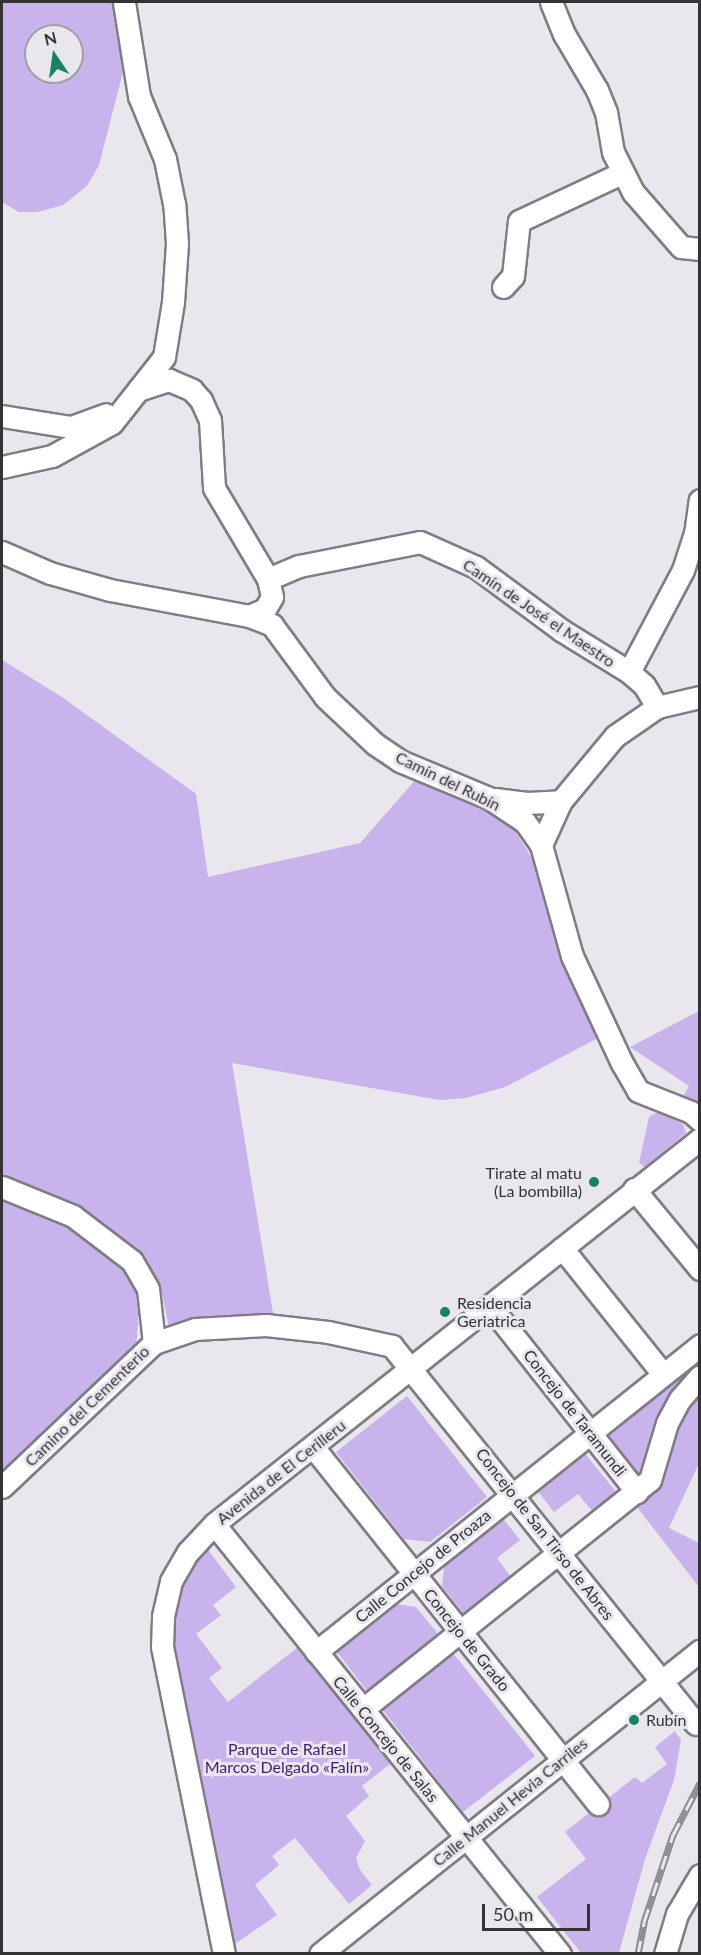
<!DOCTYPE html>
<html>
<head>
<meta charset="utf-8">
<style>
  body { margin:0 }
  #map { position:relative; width:701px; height:1955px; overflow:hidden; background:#e9e6ee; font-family:Lato,sans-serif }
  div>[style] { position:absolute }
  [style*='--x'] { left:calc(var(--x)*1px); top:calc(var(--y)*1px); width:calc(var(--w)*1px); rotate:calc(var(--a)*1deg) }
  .green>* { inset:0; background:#c8b3ed }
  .roads { filter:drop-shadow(2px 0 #7f7c84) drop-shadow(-2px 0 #7f7c84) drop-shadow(0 2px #7f7c84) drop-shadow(0 -2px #7f7c84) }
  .minor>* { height:21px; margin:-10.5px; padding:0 10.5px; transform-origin:10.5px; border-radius:10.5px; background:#fff }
  .rail>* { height:7px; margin-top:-3.5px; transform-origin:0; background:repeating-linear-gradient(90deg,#e9e6ee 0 14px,#8c8a8f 0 28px); box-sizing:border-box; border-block:2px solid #8c8a8f }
  .dots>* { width:16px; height:16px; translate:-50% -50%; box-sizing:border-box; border:3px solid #e9e6ee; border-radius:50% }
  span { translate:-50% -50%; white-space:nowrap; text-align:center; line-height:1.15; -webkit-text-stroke:6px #e9e6ee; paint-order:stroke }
  .street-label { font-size:16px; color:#343336 }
  .poi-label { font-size:16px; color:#343336 }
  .right { translate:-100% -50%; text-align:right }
  .left { translate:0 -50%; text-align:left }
  .park-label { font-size:16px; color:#431b6e }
  .frame { position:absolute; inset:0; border:3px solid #343336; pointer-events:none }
  .north { position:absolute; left:24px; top:24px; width:60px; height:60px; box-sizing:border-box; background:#e9e6ee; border:2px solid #a19ea4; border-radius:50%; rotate:347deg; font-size:16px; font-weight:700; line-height:24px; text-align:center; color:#343336 }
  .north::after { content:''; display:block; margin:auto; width:21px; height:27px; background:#158461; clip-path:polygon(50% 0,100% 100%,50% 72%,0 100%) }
  .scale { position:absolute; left:482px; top:1904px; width:108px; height:27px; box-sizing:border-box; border:3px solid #343336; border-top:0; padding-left:8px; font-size:18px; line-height:21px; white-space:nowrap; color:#343336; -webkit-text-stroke:4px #e9e6ee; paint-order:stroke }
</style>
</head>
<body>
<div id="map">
  <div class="green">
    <i style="clip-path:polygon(evenodd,2px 2px,116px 2px,124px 68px,99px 165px,87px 186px,63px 205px,38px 212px,19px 212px,2px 202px,2px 2px,36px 36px,72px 36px,72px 72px,36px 72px,36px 36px)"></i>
    <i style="clip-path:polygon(2px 660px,62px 697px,196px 794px,208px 877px,360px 843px,418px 777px,478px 801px,510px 823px,533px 860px,562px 959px,598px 1038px,505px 1087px,466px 1098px,439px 1100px,232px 1063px,274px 1319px,169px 1327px,161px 1289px,120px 1239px,69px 1202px,2px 1179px)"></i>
    <i style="clip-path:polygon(699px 1011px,699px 1105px,684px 1095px,689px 1086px,630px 1047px)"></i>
    <i style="clip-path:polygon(658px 1112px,683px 1124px,686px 1133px,645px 1167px,639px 1163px,649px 1117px)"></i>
    <i style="clip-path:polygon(2px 1198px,72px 1224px,122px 1258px,135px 1279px,139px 1311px,136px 1348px,2px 1480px)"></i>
    <i style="clip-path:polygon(699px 1359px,699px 1463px,669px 1528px,699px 1543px,699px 1587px,637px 1507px,652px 1494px,605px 1434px)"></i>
    <i style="clip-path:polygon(407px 1396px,487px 1497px,430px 1542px,404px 1539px,336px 1452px)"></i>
    <i style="clip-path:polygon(583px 1451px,617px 1493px,593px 1512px,578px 1494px,554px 1512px,536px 1489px)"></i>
    <i style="clip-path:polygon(501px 1516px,520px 1540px,497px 1558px,511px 1577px,464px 1614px,442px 1586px,445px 1561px)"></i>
    <i style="clip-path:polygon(200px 1539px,236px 1587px,213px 1605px,221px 1615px,196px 1634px,222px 1668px,209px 1678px,228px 1702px,307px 1640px,400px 1756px,362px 1786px,369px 1796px,346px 1816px,365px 1841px,356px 1858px,360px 1870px,372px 1885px,349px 1904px,295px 1838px,272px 1856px,279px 1865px,255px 1885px,277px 1915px,223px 1952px,163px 1616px)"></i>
    <i style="clip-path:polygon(390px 1603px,416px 1607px,438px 1634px,367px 1691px,334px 1648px)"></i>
    <i style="clip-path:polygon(453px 1653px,535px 1756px,463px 1812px,382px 1709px)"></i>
    <i style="clip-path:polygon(675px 1731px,681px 1740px,674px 1780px,645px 1859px,619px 1953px,581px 1953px,537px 1897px,586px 1859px,565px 1832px,635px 1777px,642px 1783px,667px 1764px,655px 1747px)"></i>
  </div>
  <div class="roads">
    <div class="minor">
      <i style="--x:551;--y:2;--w:35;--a:68"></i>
      <i style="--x:564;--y:34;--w:65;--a:59.5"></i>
      <i style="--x:597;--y:90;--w:24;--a:68"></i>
      <i style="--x:606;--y:112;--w:41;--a:80.1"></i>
      <i style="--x:613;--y:152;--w:45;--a:63.4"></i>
      <i style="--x:633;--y:192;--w:73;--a:48.9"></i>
      <i style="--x:681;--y:247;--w:19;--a:6"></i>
      <i style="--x:503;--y:287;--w:15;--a:-48"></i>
      <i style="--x:513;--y:276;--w:55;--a:-83.8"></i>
      <i style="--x:519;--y:221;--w:114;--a:-25"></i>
      <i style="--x:138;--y:390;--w:33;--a:-18"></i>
      <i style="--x:169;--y:380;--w:25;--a:23"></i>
      <i style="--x:192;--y:390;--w:13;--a:48"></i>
      <i style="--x:201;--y:400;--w:22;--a:66"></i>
      <i style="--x:210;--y:420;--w:68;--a:86.6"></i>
      <i style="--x:214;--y:488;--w:106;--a:59.3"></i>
      <i style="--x:268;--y:579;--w:18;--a:77"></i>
      <i style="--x:272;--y:597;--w:14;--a:120"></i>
      <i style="--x:265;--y:609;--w:17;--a:156"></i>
      <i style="--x:2;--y:416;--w:70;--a:9.1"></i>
      <i style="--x:71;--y:427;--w:37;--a:-20"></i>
      <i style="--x:2;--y:467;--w:51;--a:-12.4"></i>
      <i style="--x:52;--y:456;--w:68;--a:-28.8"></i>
      <i style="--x:112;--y:423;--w:84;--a:-51.8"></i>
      <i style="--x:164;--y:357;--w:56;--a:-80.7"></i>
      <i style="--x:173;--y:302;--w:59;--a:-86.1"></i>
      <i style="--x:177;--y:243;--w:39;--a:-94"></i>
      <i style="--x:174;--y:204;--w:46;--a:-101.3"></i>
      <i style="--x:165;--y:159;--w:68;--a:-112.4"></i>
      <i style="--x:139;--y:96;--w:95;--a:-99.1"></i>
      <i style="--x:2;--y:552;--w:52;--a:23.6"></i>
      <i style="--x:50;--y:573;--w:62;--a:15.8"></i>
      <i style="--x:110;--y:590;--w:141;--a:10.6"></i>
      <i style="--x:249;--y:616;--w:25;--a:21"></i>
      <i style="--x:272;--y:625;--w:89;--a:53.6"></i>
      <i style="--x:325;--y:697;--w:69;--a:43.2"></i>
      <i style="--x:375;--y:744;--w:30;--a:34"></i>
      <i style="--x:400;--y:761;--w:96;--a:22.6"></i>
      <i style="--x:489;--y:798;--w:43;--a:33.7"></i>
      <i style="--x:525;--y:822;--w:28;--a:55"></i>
      <i style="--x:541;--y:845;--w:115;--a:74.4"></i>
      <i style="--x:572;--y:956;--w:118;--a:65"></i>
      <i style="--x:622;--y:1063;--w:32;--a:60"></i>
      <i style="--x:638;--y:1091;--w:57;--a:21.6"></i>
      <i style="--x:691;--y:1112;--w:12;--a:42"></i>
      <i style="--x:268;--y:579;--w:34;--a:-23"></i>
      <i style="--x:299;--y:566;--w:123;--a:-11.2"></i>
      <i style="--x:420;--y:542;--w:61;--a:24.1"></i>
      <i style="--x:476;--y:567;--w:106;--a:36.5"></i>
      <i style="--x:561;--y:630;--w:80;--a:31.7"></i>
      <i style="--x:629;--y:672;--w:20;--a:41"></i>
      <i style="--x:644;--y:685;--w:26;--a:59"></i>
      <i style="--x:629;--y:672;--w:115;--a:-62.1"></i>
      <i style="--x:683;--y:570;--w:38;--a:-72"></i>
      <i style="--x:695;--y:534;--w:34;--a:-82"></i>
      <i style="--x:495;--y:799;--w:32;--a:7"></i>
      <i style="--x:527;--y:803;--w:34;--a:-3"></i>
      <i style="--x:541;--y:845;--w:48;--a:-65.6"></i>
      <i style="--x:561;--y:801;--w:85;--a:-50.3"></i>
      <i style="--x:615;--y:736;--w:51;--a:-34.6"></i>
      <i style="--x:657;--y:707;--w:44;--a:-13.1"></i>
      <i style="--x:2;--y:1187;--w:77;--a:22.2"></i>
      <i style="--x:73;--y:1216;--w:74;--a:37.3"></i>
      <i style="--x:132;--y:1261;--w:32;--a:60"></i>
      <i style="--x:148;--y:1289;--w:54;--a:83.7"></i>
      <i style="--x:634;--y:1189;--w:104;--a:50.5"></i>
      <i style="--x:562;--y:1248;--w:161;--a:51.3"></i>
      <i style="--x:490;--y:1306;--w:237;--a:51.7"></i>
      <i style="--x:313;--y:1447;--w:457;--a:51.4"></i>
      <i style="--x:2;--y:1487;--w:209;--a:-43.5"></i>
      <i style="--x:154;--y:1343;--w:43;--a:-18.9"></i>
      <i style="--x:195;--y:1329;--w:71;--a:-3.2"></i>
      <i style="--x:266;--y:1325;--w:62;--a:6.4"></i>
      <i style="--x:328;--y:1332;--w:66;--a:12.3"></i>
      <i style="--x:392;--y:1346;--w:485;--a:51.2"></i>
      <i style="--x:214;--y:1524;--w:552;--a:51.18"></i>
      <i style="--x:316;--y:1652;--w:492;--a:-38.6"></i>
      <i style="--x:363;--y:1709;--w:367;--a:-38.6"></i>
      <i style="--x:650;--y:1480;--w:59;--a:-73.4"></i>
      <i style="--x:667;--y:1423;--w:27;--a:-62"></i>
      <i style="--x:680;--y:1399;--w:30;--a:-49"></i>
      <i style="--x:224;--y:1954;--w:313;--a:-101.4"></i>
      <i style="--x:162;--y:1647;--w:31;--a:-88"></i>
      <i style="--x:163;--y:1616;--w:36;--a:-77"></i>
      <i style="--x:171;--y:1581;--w:34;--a:-60"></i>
      <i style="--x:188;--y:1552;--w:38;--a:-47"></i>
      <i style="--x:214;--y:1524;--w:620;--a:-38.39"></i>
      <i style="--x:320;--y:1954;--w:486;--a:-38.6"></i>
      <i style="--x:665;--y:1954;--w:42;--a:-73.3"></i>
      <i style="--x:677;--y:1914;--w:45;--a:-59.5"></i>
    </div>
  </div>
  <div class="rail">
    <i style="--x:638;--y:1954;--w:33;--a:-79"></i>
    <i style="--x:644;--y:1922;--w:92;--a:-71.6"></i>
    <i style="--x:673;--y:1835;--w:59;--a:-62.6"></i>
  </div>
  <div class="dots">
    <i style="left:594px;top:1182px;background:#158461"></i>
    <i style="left:445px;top:1312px;background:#158461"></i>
    <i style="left:634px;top:1720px;background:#158461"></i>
  </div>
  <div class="street-label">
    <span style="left:539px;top:613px;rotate:34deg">Camín de José el Maestro</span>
    <span style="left:448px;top:781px;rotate:26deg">Camín del Rubín</span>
    <span style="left:87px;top:1406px;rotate:-44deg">Camino del Cementerio</span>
    <span style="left:575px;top:1413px;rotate:52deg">Concejo de Taramundi</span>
    <span style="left:281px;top:1472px;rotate:-38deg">Avenida de El Cerilleru</span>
    <span style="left:545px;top:1534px;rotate:52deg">Concejo de San Tirso de Abres</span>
    <span style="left:423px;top:1566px;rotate:-39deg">Calle Concejo de Proaza</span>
    <span style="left:467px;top:1640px;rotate:51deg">Concejo de Grado</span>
    <span style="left:386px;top:1739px;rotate:51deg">Calle Concejo de Salas</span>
    <span style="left:510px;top:1802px;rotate:-39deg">Calle Manuel Hevia Carriles</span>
  </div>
  <div class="poi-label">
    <span class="right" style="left:582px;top:1182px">Tirate al matu<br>(La bombilla)</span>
    <span class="left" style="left:457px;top:1312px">Residencia<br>Geriatrica</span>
    <span class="left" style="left:646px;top:1720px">Rubín</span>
  </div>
  <div class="park-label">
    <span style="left:287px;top:1758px">Parque de Rafael<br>Marcos Delgado «Falín»</span>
  </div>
  <div class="frame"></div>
  <div class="north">N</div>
  <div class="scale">50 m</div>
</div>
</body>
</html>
